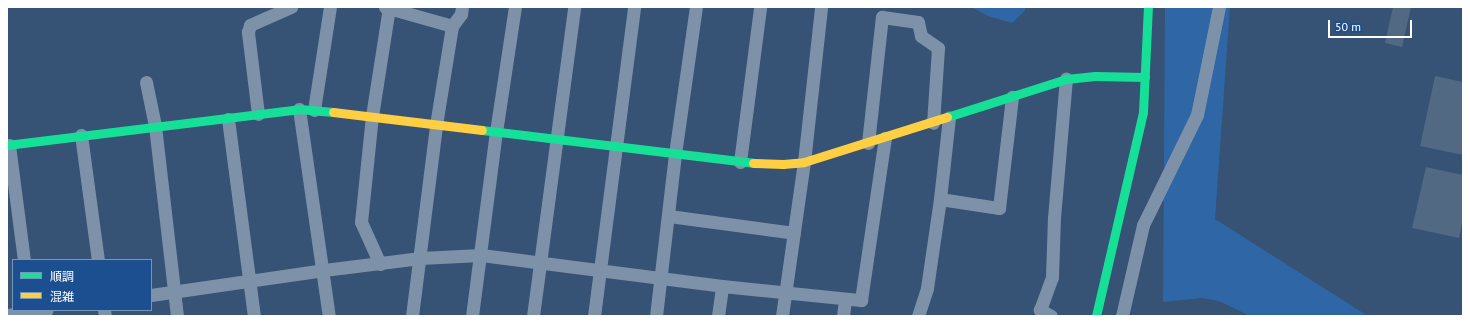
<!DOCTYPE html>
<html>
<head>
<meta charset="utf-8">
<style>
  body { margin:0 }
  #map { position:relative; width:1470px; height:323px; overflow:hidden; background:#365274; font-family:"PT Sans","Noto Sans JP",sans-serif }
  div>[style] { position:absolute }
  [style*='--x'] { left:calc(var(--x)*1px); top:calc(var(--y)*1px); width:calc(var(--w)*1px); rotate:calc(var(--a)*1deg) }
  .green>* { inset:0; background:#2f66a5 }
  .building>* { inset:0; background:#526984 }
  .street>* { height:13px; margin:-6.5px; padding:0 6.5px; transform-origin:6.5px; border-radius:6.5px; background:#7d92a8 }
  .fast>* { height:9px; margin:-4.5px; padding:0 4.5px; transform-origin:4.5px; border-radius:4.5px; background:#16e098 }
  .slow>* { height:9px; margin:-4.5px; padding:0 4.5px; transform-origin:4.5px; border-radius:4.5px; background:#ffcf43 }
  span { translate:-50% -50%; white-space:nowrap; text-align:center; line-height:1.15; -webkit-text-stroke:3.5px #1b4f8f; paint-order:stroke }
  .frame { position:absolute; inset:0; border:8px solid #fff; pointer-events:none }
  .legend { position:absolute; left:12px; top:259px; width:140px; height:52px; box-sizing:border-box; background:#1b4f8f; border:1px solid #7695bc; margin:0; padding:5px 7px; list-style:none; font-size:12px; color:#fff }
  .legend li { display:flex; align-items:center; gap:8px; height:20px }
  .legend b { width:20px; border:1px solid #7695bc }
  .scale { position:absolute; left:1328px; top:20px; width:84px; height:18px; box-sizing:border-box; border:2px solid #fff; border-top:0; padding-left:5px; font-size:12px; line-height:14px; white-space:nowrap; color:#fff; -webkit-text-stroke:3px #1b4f8f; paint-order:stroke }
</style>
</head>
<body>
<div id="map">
  <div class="green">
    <i style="clip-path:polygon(971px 7px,1026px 7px,1024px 12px,1012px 23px,988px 16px)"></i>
    <i style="clip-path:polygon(1165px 7px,1230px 7px,1215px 219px,1368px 316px,1250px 316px,1219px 301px,1202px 298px,1163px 302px)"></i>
  </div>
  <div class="building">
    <i style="clip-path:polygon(1393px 7px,1411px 7px,1402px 47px,1385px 43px)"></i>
    <i style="clip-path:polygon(1435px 76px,1463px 82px,1463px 155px,1420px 146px)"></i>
    <i style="clip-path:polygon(1426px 167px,1463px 175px,1463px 220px,1459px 238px,1412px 228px)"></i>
  </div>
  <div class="street">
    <i style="--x:385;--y:7;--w:70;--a:15.8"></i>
    <i style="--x:146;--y:82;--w:45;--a:78.4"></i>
    <i style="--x:155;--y:126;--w:191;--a:83.4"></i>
    <i style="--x:299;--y:109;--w:209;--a:81.8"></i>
    <i style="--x:314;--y:110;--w:104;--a:-81.2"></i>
    <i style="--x:258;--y:114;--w:83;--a:-97"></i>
    <i style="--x:248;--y:32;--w:7;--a:-74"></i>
    <i style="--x:250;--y:25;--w:45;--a:-23.7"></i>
    <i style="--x:228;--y:119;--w:199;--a:82.5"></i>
    <i style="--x:81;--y:135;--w:126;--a:82.3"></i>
    <i style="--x:868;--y:143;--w:127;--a:-83.7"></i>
    <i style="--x:882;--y:17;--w:36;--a:8"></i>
    <i style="--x:918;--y:22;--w:14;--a:78"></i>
    <i style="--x:921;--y:36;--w:21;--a:35"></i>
    <i style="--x:938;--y:48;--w:75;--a:93.8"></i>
    <i style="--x:9;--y:145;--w:116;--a:82.6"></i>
    <i style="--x:740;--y:162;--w:156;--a:-82.6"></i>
    <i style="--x:940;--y:199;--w:60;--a:8.7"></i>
    <i style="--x:999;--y:208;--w:112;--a:-83.3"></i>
    <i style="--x:669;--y:216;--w:126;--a:7.7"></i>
    <i style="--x:380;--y:264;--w:46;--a:-114.3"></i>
    <i style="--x:361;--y:222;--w:107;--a:-84.1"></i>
    <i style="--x:372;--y:116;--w:109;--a:-81.1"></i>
    <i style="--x:151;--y:295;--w:175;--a:-8.2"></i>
    <i style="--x:324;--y:270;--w:97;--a:-7.1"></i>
    <i style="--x:420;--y:258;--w:61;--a:-2.8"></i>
    <i style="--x:481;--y:255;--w:243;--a:7.3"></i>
    <i style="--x:722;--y:286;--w:140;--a:5.8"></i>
    <i style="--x:861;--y:300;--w:164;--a:-81.6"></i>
    <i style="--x:104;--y:310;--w:6;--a:81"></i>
    <i style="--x:7;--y:315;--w:40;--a:-7.1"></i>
    <i style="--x:412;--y:316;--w:193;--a:-82.8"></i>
    <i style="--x:436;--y:125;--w:100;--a:-80.8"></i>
    <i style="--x:452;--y:26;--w:15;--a:-53"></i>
    <i style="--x:461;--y:14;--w:7;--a:-82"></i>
    <i style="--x:472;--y:316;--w:186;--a:-82.6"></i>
    <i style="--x:496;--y:132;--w:126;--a:-81.4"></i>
    <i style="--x:533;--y:316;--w:312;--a:-82.4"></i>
    <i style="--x:594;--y:316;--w:312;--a:-82.6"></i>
    <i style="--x:656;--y:316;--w:163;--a:-83.3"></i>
    <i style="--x:675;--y:154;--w:148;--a:-81.9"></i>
    <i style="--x:718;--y:316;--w:30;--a:-82"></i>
    <i style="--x:782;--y:316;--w:156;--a:-81.9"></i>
    <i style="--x:804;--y:162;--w:156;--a:-83.7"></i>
    <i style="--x:843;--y:316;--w:17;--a:-83"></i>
    <i style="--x:918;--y:316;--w:29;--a:-72"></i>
    <i style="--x:927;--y:288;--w:90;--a:-81.7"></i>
    <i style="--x:940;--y:199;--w:82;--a:-83.7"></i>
    <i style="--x:1051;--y:316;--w:13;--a:-151"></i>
    <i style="--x:1040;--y:310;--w:35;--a:-70"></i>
    <i style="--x:1052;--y:277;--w:59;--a:-88.1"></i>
    <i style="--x:1054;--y:218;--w:140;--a:-85.1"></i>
    <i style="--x:1122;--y:316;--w:93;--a:-77"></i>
    <i style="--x:1143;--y:225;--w:123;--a:-63.9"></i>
    <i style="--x:1197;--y:115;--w:110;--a:-78.5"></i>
  </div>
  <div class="fast">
    <i style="--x:947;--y:117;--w:125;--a:-17.7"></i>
    <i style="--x:1066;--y:79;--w:29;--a:-6"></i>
    <i style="--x:1095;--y:76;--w:50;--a:1.1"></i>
    <i style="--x:482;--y:130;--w:273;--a:6.9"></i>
    <i style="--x:7;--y:145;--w:294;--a:-7"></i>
    <i style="--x:299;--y:109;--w:34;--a:5"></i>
    <i style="--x:1096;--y:316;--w:209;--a:-77"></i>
    <i style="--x:1143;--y:112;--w:105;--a:-87.3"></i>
  </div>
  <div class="slow">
    <i style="--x:333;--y:112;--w:150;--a:6.9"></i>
    <i style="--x:753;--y:163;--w:30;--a:2"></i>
    <i style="--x:783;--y:164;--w:21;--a:-5"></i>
    <i style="--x:804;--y:162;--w:150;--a:-17.5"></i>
  </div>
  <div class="frame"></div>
  <ul class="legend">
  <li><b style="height:5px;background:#16e098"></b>順調</li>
  <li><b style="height:5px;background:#ffcf43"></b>混雑</li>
  </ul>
  <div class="scale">50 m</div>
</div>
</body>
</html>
